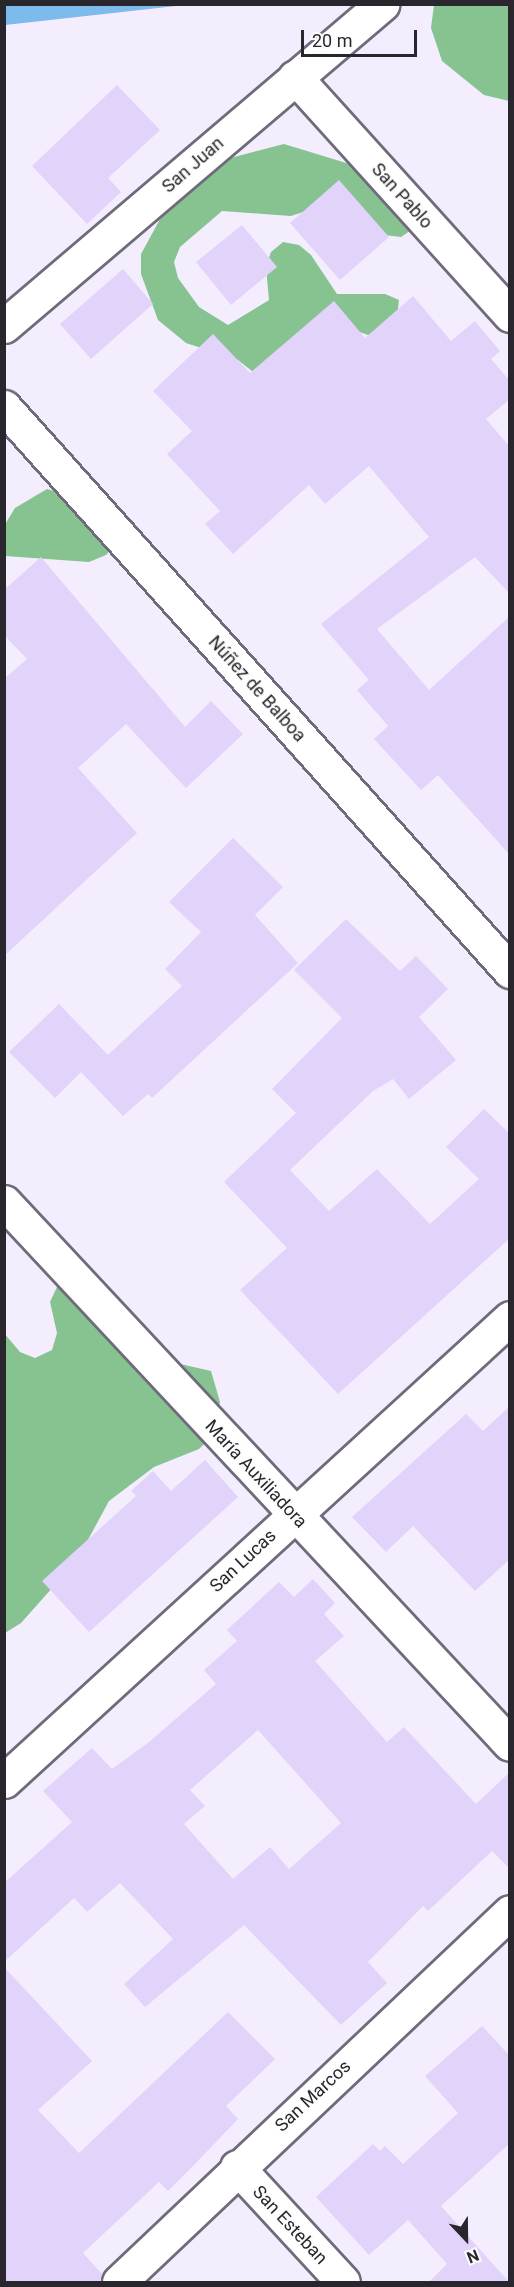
<!DOCTYPE html>
<html>
<head>
<meta charset="utf-8">
<style>
  body { margin:0 }
  #map { position:relative; width:514px; height:2287px; overflow:hidden; background:#f3edfe; font-family:Roboto,sans-serif }
  div>[style] { position:absolute }
  [style*='--x'] { left:calc(var(--x)*1px); top:calc(var(--y)*1px); width:calc(var(--w)*1px); rotate:calc(var(--a)*1deg) }
  .forest>* { inset:0; background:#86c391 }
  .water>* { inset:0; background:#7cbbeb }
  .building>* { inset:0; background:#e2d3fb }
  .roads { filter:drop-shadow(2px 0 #706b7a) drop-shadow(-2px 0 #706b7a) drop-shadow(0 2px #706b7a) drop-shadow(0 -2px #706b7a) }
  .street>* { height:33px; margin:-16.5px; padding:0 16.5px; transform-origin:16.5px; border-radius:16.5px; background:#fff }
  span { translate:-50% -50%; white-space:nowrap; text-align:center; line-height:1.15; -webkit-text-stroke:4.5px #fdfdfd; paint-order:stroke }
  .street-label { font-size:18px; color:#29272d }
  .frame { position:absolute; inset:0; border:6px solid #29272d; pointer-events:none }
  .north { position:absolute; left:436px; top:2209px; width:60px; height:60px; -webkit-text-stroke:4px #fdfdfd; paint-order:stroke; rotate:158deg; font-size:16px; font-weight:700; line-height:24px; text-align:center; color:#29272d }
  .north::after { content:''; display:block; margin:auto; width:21px; height:27px; background:#29272d; clip-path:polygon(50% 0,100% 100%,50% 72%,0 100%) }
  .scale { position:absolute; left:301px; top:30px; width:116px; height:27px; box-sizing:border-box; border:3px solid #29272d; border-top:0; padding-left:8px; font-size:18px; line-height:21px; white-space:nowrap; color:#29272d; -webkit-text-stroke:4px #fdfdfd; paint-order:stroke }
</style>
</head>
<body>
<div id="map">
  <div class="forest">
    <i style="clip-path:polygon(434px 5px,509px 5px,509px 101px,484px 95px,442px 61px,431px 28px)"></i>
    <i style="clip-path:polygon(284px 144px,379px 173px,417px 226px,401px 237px,384px 235px,321px 206px,291px 216px,222px 211px,180px 247px,174px 262px,178px 278px,199px 307px,228px 325px,269px 300px,266px 267px,271px 252px,283px 242px,299px 245px,311px 255px,337px 294px,385px 294px,399px 300px,397px 317px,386px 329px,368px 335px,331px 322px,281px 394px,238px 360px,186px 343px,158px 320px,141px 274px,141px 254px,165px 210px,215px 162px)"></i>
    <i style="clip-path:polygon(47px 489px,122px 510px,117px 543px,106px 555px,89px 562px,5px 556px,4px 526px,15px 508px)"></i>
    <i style="clip-path:polygon(73px 1283px,163px 1360px,211px 1371px,220px 1402px,213px 1435px,199px 1449px,154px 1467px,109px 1501px,77px 1560px,21px 1623px,5px 1633px,4px 1333px,20px 1352px,35px 1358px,52px 1350px,57px 1333px,50px 1302px,57px 1287px)"></i>
  </div>
  <div class="water">
    <i style="clip-path:polygon(5px 4px,185px 4px,185px 5px,5px 25px)"></i>
  </div>
  <div class="building">
    <i style="clip-path:polygon(117px 85px,160px 130px,108px 178px,121px 192px,87px 224px,32px 166px)"></i>
    <i style="clip-path:polygon(339px 180px,389px 237px,340px 280px,290px 223px)"></i>
    <i style="clip-path:polygon(242px 225px,277px 267px,231px 305px,196px 262px)"></i>
    <i style="clip-path:polygon(123px 269px,153px 304px,91px 359px,60px 324px)"></i>
    <i style="clip-path:polygon(413px 296px,451px 341px,475px 321px,500px 351px,491px 359px,510px 381px,510px 399px,486px 419px,510px 447px,510px 594px,475px 557px,377px 629px,429px 690px,510px 616px,510px 855px,438px 775px,421px 790px,374px 739px,388px 726px,357px 690px,369px 680px,321px 624px,429px 537px,369px 466px,325px 504px,309px 485px,233px 554px,205px 524px,220px 511px,167px 454px,192px 431px,153px 391px,213px 334px,250px 373px,334px 301px,365px 338px)"></i>
    <i style="clip-path:polygon(41px 557px,185px 727px,211px 701px,243px 734px,186px 788px,126px 724px,78px 768px,137px 833px,4px 956px,4px 679px,27px 659px,4px 635px,4px 590px)"></i>
    <i style="clip-path:polygon(233px 838px,283px 887px,255px 915px,298px 963px,152px 1098px,148px 1094px,123px 1116px,81px 1072px,55px 1098px,9px 1052px,59px 1004px,108px 1055px,182px 986px,165px 969px,201px 932px,169px 902px)"></i>
    <i style="clip-path:polygon(346px 919px,400px 971px,416px 956px,448px 989px,419px 1017px,456px 1060px,409px 1099px,393px 1079px,373px 1091px,290px 1170px,329px 1211px,377px 1169px,430px 1224px,479px 1179px,446px 1147px,484px 1109px,510px 1134px,510px 1238px,338px 1394px,240px 1290px,287px 1248px,224px 1182px,296px 1113px,272px 1089px,342px 1018px,294px 970px)"></i>
    <i style="clip-path:polygon(510px 1406px,510px 1559px,475px 1591px,413px 1526px,386px 1552px,352px 1517px,466px 1414px,483px 1431px)"></i>
    <i style="clip-path:polygon(205px 1460px,238px 1497px,89px 1632px,42px 1581px,136px 1496px,131px 1491px,153px 1471px,171px 1491px)"></i>
    <i style="clip-path:polygon(evenodd,313px 1579px,335px 1603px,324px 1614px,344px 1636px,315px 1661px,387px 1742px,404px 1727px,476px 1804px,510px 1772px,510px 1869px,492px 1851px,428px 1911px,423px 1906px,368px 1962px,387px 1983px,341px 2025px,244px 1925px,145px 2007px,124px 1984px,173px 1939px,120px 1883px,87px 1912px,74px 1898px,4px 1962px,4px 1883px,72px 1822px,43px 1791px,92px 1748px,112px 1769px,149px 1742px,216px 1684px,204px 1670px,237px 1641px,227px 1630px,279px 1582px,294px 1597px,313px 1579px,258px 1730px,341px 1823px,289px 1869px,270px 1847px,233px 1879px,184px 1824px,205px 1806px,190px 1790px,258px 1730px)"></i>
    <i style="clip-path:polygon(4px 1967px,92px 2061px,38px 2110px,79px 2153px,228px 2012px,275px 2059px,226px 2106px,238px 2119px,193px 2166px,168px 2191px,159px 2182px,83px 2253px,102px 2274px,101px 2283px,4px 2283px)"></i>
    <i style="clip-path:polygon(482px 2026px,510px 2056px,510px 2143px,441px 2206px,510px 2283px,428px 2283px,447px 2264px,408px 2220px,369px 2255px,316px 2197px,373px 2144px,380px 2151px,385px 2146px,403px 2164px,458px 2113px,425px 2076px)"></i>
  </div>
  <div class="roads">
    <div class="street">
      <i style="--x:295;--y:77;--w:321;--a:47.9"></i>
      <i style="--x:4;--y:326;--w:497;--a:-40.4"></i>
      <i style="--x:4;--y:407;--w:758;--a:48.1"></i>
      <i style="--x:4;--y:1202;--w:741;--a:46.97"></i>
      <i style="--x:4;--y:1781;--w:686;--a:-42.46"></i>
      <i style="--x:237;--y:2167;--w:156;--a:47.3"></i>
      <i style="--x:119;--y:2282;--w:538;--a:-43.42"></i>
    </div>
  </div>
  <div class="street-label">
    <span style="left:193px;top:165px;rotate:-41deg">San Juan</span>
    <span style="left:402px;top:196px;rotate:48deg">San Pablo</span>
    <span style="left:257px;top:689px;rotate:48deg">Núñez de Balboa</span>
    <span style="left:256px;top:1474px;rotate:47deg">María Auxiliadora</span>
    <span style="left:243px;top:1561px;rotate:-43deg">San Lucas</span>
    <span style="left:313px;top:2096px;rotate:-43deg">San Marcos</span>
    <span style="left:290px;top:2225px;rotate:47deg">San Esteban</span>
  </div>
  <div class="frame"></div>
  <div class="north">N</div>
  <div class="scale">20 m</div>
</div>
</body>
</html>
